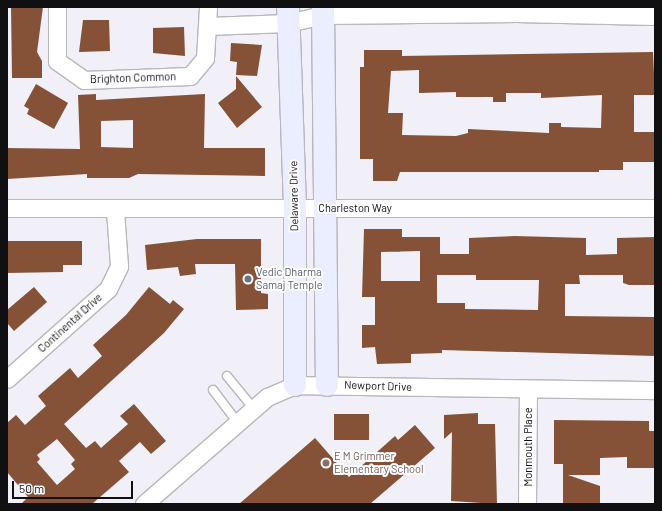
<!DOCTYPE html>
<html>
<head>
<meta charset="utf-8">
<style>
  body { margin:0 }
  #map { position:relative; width:662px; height:511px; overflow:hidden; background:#f1eff7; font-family:Barlow,sans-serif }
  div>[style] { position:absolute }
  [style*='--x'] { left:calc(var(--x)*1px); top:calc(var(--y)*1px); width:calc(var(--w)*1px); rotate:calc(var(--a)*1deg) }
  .building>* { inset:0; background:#855238 }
  .roads { filter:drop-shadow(1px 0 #b8b6be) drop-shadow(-1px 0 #b8b6be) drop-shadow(0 1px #b8b6be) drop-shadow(0 -1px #b8b6be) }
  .lane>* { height:8px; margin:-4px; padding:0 4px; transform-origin:4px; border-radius:4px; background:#fff }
  .street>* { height:17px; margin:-8.5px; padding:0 8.5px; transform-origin:8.5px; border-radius:8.5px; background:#fff }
  .secondary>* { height:22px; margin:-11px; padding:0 11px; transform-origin:11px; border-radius:11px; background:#eaeefe }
  .dots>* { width:11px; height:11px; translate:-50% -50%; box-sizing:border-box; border:2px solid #fefdff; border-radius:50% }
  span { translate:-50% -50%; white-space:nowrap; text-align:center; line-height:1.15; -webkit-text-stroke:4px #fefdff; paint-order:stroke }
  .street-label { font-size:11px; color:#100f12 }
  .worship-label { font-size:11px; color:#5b616d }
  .left { translate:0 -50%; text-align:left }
  .education-label { font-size:11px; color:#785e54 }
  .frame { position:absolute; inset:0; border:8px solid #100f12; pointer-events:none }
  .scale { position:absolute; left:12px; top:481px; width:121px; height:18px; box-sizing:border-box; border:2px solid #100f12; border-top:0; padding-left:5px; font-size:12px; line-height:14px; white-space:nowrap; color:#100f12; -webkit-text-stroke:3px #fefdff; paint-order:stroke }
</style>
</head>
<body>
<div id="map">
  <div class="building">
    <i style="clip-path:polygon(11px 7px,43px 7px,37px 52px,42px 61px,42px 78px,12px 78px)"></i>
    <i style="clip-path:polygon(83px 20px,109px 20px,110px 51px,79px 52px)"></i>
    <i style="clip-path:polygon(184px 27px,185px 56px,153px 53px,153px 28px)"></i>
    <i style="clip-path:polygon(231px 43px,262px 45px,257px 76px,236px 75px,237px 62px,230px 61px)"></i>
    <i style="clip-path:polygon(evenodd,364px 50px,402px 50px,402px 56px,653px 52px,655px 95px,634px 95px,634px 132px,655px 132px,655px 162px,623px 162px,623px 170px,599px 170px,599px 172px,400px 172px,397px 181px,373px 181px,373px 159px,360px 159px,360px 67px,364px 67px,364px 50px,419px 70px,419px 93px,456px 92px,456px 97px,493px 97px,493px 102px,506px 102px,506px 93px,541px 93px,541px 98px,602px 95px,601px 128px,561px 127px,561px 123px,549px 123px,549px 133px,468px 129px,468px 133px,456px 136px,402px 135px,403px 113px,388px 113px,391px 71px,419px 70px)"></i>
    <i style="clip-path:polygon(236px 76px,262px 107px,237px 128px,218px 103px,236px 89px)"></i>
    <i style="clip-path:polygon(36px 84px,68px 103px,54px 129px,27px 114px,29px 109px,24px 106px)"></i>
    <i style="clip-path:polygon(evenodd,96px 94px,96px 100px,205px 94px,204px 148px,265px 148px,265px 176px,138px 174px,129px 178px,87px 178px,87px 174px,7px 179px,7px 148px,80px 149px,78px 95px,96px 94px,133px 120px,133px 148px,101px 147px,101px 121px,133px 120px)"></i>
    <i style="clip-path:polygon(evenodd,364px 229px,402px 229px,402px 237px,440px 237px,440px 254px,469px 254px,469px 238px,515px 236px,586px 238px,586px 255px,617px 254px,617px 238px,655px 237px,655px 285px,629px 285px,623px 283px,623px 275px,579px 275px,580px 284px,565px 284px,565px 316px,655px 317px,655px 356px,442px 350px,442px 353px,411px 354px,411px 363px,377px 364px,375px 347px,362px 348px,362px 325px,375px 325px,375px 297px,362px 297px,364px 229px,420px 251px,420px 281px,381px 281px,381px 252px,420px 251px,364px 229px,437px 275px,476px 275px,476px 280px,539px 280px,538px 310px,465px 309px,465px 303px,437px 303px,437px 275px)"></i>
    <i style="clip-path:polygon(197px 239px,261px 239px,261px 293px,268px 294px,268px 309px,236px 310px,235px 264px,195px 264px,196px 274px,180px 276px,178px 267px,147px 270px,145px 245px)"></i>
    <i style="clip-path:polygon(7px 241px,82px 241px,82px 265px,63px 265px,63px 272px,7px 273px)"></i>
    <i style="clip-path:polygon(34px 287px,47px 302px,14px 331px,7px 323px,7px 310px)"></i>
    <i style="clip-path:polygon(evenodd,149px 287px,170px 304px,173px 300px,184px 309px,164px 333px,64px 424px,86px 448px,95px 441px,101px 448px,128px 424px,120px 416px,134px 404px,166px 441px,151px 454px,140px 442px,119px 461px,129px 472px,92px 504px,21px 504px,28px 497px,7px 472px,7px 423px,16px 415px,25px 425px,46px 406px,38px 396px,70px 368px,78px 378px,102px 356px,93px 345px,126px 315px,149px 287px,57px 439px,75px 460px,71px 464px,75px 469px,57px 485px,37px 462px,40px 459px,37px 455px,57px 439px)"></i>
    <i style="clip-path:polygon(478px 413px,478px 424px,495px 424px,497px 504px,451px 501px,452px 432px,444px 439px,444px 415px)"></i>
    <i style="clip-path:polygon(334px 414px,369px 414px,369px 440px,334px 440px)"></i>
    <i style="clip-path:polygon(554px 420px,649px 421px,649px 431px,655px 431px,655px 468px,627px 468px,627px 457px,600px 458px,600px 475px,568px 475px,600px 486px,600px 504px,563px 504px,563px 464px,554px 464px)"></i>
    <i style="clip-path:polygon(415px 425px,435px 448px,370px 504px,239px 504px,315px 438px,349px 477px,395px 436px,398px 440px)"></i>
  </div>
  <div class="roads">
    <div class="lane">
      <i style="--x:227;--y:376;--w:43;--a:50.7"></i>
      <i style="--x:213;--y:390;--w:41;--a:52.9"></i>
    </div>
    <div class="street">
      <i style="--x:57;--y:7;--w:54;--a:90"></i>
      <i style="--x:57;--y:61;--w:33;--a:35"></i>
      <i style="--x:84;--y:80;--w:106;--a:-2.2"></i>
      <i style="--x:190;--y:76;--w:23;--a:-50"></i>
      <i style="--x:205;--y:58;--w:51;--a:-86.6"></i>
      <i style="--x:208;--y:26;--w:80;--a:-2.1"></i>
      <i style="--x:288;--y:23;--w:36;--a:-13"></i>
      <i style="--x:323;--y:15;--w:193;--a:-0.6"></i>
      <i style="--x:516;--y:13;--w:139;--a:1.2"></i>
      <i style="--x:7;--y:208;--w:648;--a:0"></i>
      <i style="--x:7;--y:379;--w:135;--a:-41.7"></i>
      <i style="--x:108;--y:289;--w:25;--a:-64"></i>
      <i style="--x:119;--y:266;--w:56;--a:-94.1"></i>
      <i style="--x:144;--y:504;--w:163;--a:-41"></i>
      <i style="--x:267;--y:397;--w:30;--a:-23"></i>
      <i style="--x:295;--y:385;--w:360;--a:0.8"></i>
      <i style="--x:527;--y:504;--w:113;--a:-89.5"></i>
    </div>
    <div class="secondary">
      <i style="--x:288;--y:7;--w:201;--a:88"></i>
      <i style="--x:295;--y:208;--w:177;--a:90"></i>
      <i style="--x:323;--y:7;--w:378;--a:89.4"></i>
    </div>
  </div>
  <div class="dots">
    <i style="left:248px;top:279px;background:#6b7280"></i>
    <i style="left:326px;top:463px;background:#8d6e63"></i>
  </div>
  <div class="street-label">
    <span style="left:133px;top:78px;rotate:-2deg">Brighton Common</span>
    <span style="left:294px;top:196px;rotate:-91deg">Delaware Drive</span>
    <span style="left:355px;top:208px">Charleston Way</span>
    <span style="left:70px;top:323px;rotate:-42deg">Continental Drive</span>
    <span style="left:378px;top:386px;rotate:2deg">Newport Drive</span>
    <span style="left:528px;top:447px;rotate:-90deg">Monmouth Place</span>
  </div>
  <div class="worship-label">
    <span class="left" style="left:256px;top:279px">Vedic Dharma<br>Samaj Temple</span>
  </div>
  <div class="education-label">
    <span class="left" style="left:334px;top:463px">E M Grimmer<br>Elementary School</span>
  </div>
  <div class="frame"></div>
  <div class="scale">50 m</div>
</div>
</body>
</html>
